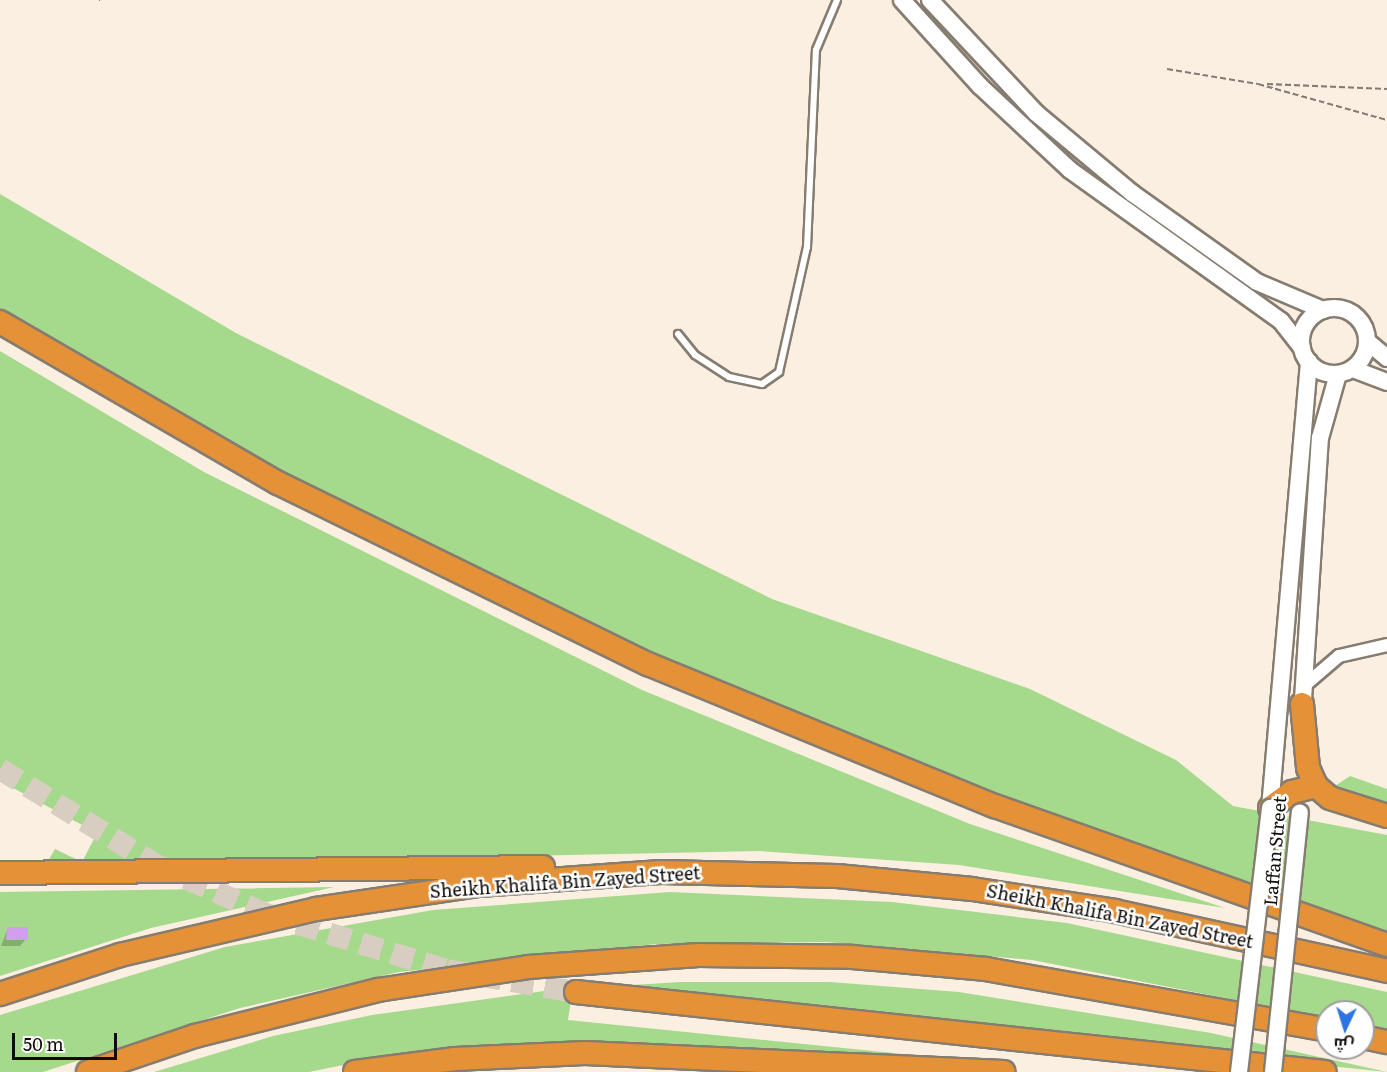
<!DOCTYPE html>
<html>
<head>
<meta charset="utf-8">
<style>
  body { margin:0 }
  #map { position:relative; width:1387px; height:1072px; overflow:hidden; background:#fbefe2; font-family:Literata,Cairo,serif }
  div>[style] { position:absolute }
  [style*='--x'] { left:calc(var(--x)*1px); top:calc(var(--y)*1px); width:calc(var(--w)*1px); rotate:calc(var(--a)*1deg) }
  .green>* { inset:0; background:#a5d98c }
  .shadow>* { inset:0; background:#0003 }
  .building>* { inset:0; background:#d19fed }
  .motorway-tunnel>* { height:22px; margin-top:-11px; transform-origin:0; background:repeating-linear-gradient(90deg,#d8cdc1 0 22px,transparent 0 33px) }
  .path>* { height:2px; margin-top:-1px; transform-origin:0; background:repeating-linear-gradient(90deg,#837c73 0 6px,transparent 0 9px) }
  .roads { filter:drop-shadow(2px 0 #867c70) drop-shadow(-2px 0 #867c70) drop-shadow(0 2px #867c70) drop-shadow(0 -2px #867c70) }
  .service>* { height:6px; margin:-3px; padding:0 3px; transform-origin:3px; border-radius:3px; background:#fff }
  .minor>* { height:12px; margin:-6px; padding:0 6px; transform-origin:6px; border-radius:6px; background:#fff }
  .tertiary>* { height:16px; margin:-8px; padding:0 8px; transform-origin:8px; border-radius:8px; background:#fff }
  .tertiary>.ring { margin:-8px; padding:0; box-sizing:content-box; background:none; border:16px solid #fff; border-radius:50% }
  .motorway>* { height:22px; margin:-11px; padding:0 11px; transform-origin:11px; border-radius:11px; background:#e49137 }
  .bridges { filter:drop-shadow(2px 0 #867c70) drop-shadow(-2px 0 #867c70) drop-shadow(0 2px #867c70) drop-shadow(0 -2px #867c70) }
  .tertiary-bridge>* { height:16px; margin:-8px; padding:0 8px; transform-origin:8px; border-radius:8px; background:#fff }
  span { translate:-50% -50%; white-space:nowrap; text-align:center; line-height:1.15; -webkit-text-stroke:5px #fefefe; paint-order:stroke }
  .street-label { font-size:18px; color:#100d09 }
  .north { position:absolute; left:1315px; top:1000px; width:60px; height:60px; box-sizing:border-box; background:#fefefe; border:2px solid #9f9e9c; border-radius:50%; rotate:184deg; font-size:16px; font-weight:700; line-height:24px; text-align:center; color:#100d09 }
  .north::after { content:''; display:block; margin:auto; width:21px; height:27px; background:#2d75e2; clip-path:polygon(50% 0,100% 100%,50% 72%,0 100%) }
  .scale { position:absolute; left:12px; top:1033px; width:105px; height:27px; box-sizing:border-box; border:3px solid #100d09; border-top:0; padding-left:8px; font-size:18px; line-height:21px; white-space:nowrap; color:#100d09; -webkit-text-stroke:4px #fefefe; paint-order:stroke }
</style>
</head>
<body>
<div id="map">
  <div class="green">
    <i style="clip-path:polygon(0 194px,236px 333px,772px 599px,1030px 689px,1176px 760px,1233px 806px,1387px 835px,1387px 938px,1189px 873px,734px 693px,345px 508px,149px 402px,0 311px)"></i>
    <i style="clip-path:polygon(0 351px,204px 472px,642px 690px,970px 824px,1225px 908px,959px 865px,760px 851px,45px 866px,55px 849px,82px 862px,97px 833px,0 781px)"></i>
    <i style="clip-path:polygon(1350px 776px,1387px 789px,1387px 806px,1335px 786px)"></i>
    <i style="clip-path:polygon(334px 887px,151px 928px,0 976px,0 892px)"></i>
    <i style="clip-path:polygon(670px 892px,892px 902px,1067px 923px,1387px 992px,1387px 1031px,1363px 1026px,1363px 1012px,1327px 1012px,1327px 1018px,1032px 960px,826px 942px,656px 944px,399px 972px,240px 1008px,43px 1072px,0 1072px,0 1015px,225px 947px,433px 910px)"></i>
    <i style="clip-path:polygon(681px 982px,830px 982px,959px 992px,1211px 1033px,1387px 1072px,583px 988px)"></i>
    <i style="clip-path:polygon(573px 987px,568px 1020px,972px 1061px,353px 1063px,309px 1072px,154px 1072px,273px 1036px,372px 1015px)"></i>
  </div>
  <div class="shadow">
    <i style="clip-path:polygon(8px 928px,26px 939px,20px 946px,1px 946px)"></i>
  </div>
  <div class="building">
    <i style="clip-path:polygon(7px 927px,28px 927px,28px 940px,6px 940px)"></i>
  </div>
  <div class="motorway-tunnel">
    <i style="--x:0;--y:769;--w:183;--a:31.6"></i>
    <i style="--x:156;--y:865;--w:120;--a:24"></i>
    <i style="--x:266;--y:914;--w:189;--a:17.2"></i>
    <i style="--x:447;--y:970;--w:131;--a:9.7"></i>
  </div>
  <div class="path">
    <i style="--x:99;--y:0;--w:1;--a:0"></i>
    <i style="--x:1167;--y:69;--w:92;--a:9.4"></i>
    <i style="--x:1258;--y:84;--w:134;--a:15.6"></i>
    <i style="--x:1267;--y:84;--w:120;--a:2.4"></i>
  </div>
  <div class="roads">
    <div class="service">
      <i style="--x:678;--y:334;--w:27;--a:51"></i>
      <i style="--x:695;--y:355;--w:40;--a:32.9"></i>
      <i style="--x:729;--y:377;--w:34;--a:12"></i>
      <i style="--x:762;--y:384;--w:21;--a:-35"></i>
      <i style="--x:779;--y:372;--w:128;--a:-77.4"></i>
      <i style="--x:807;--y:247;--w:197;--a:-87.4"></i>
      <i style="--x:816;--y:50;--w:54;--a:-67.2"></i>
    </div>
    <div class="minor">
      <i style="--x:1304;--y:686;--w:46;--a:-40.6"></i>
      <i style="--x:1339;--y:656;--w:49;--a:-12.9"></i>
    </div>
    <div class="tertiary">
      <i style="--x:902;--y:0;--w:116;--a:47.8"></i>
      <i style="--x:980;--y:86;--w:123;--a:43"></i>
      <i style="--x:1070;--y:170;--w:259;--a:35.6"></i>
      <i style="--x:1281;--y:321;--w:34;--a:52"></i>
      <i style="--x:930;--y:0;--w:155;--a:46.8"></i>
      <i style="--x:1036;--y:113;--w:125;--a:39.8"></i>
      <i style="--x:1132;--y:193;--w:153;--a:35.5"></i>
      <i style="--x:1257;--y:282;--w:72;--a:23"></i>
      <i class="ring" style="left:1301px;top:308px;width:50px;height:50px"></i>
      <i style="--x:1368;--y:342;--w:25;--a:40"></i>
      <i style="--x:1353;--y:369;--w:36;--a:21"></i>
      <i style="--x:1302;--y:715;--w:278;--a:-86.3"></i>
      <i style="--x:1320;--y:438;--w:66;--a:-74.3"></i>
      <i style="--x:1270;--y:808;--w:448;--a:-85"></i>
    </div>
    <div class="motorway">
      <i style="--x:0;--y:322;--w:321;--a:30.1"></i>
      <i style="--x:278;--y:483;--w:412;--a:26.1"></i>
      <i style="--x:648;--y:664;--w:375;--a:22.3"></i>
      <i style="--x:995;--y:806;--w:416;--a:19.5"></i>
      <i style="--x:1302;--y:704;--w:64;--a:84.6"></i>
      <i style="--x:1308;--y:768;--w:20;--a:66"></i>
      <i style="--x:1316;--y:786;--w:18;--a:41"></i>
      <i style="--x:1330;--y:798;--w:60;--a:17.5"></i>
      <i style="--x:1270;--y:808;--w:27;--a:-36"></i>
      <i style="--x:1292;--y:792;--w:25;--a:-14"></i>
      <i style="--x:0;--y:873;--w:543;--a:-0.63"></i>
      <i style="--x:576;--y:992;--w:753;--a:6.1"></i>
      <i style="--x:0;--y:994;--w:126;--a:-18"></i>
      <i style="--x:120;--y:955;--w:201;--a:-13.2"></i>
      <i style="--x:316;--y:909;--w:165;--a:-8.4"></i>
      <i style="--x:479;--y:885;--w:182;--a:-4.1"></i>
      <i style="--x:661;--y:872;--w:176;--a:1.3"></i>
      <i style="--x:837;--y:876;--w:136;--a:5.5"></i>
      <i style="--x:972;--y:889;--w:145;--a:8.7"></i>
      <i style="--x:1115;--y:911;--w:279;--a:12.4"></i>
      <i style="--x:1363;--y:1037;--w:25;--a:12"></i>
      <i style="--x:88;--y:1072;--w:113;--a:-18.6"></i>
      <i style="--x:195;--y:1036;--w:189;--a:-14.1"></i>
      <i style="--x:378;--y:990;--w:152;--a:-8.7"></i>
      <i style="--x:528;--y:967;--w:171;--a:-4"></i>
      <i style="--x:699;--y:955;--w:153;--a:0.7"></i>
      <i style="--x:852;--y:957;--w:135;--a:5.1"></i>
      <i style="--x:986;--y:969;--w:346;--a:10.1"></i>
      <i style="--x:355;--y:1072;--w:101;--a:-7.4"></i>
      <i style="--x:455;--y:1059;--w:130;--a:-2.6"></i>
      <i style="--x:585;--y:1053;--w:419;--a:2.6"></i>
    </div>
  </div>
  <div class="bridges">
    <div class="tertiary-bridge">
      <i style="--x:1239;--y:1072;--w:266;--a:-83.3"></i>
      <i style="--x:1273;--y:1072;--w:261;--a:-84.1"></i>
    </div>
  </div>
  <div class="street-label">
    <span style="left:1275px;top:851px;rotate:-85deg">Laffan Street</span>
    <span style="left:565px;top:882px;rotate:-4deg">Sheikh Khalifa Bin Zayed Street</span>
    <span style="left:1120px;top:916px;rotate:11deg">Sheikh Khalifa Bin Zayed Street</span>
  </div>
  <div class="north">ش</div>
  <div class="scale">50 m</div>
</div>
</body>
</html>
